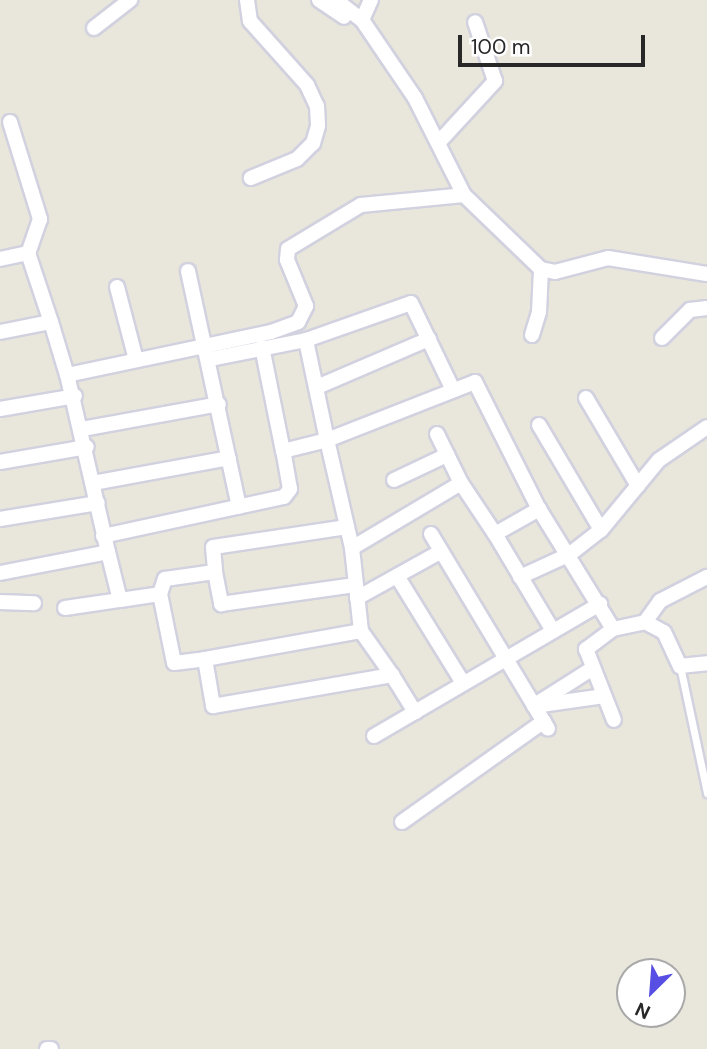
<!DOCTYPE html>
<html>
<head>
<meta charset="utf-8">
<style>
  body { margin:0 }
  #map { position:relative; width:707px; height:1049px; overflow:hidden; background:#e9e6db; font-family:"DM Sans",sans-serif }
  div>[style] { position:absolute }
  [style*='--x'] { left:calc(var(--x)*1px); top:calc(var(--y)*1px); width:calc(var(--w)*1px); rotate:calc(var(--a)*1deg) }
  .roads { filter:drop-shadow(2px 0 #d1d1df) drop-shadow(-2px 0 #d1d1df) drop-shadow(0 2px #d1d1df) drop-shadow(0 -2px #d1d1df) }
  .lane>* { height:7px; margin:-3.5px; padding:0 3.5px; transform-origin:3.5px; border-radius:3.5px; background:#fff }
  .street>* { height:14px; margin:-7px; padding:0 7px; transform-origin:7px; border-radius:7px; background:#fff }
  span { translate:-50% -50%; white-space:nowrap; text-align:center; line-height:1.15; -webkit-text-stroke:7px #fff; paint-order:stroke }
  .north { position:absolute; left:616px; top:958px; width:70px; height:70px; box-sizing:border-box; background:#fff; border:2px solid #a9a9a9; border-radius:50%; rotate:205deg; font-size:19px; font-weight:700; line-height:28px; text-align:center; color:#282828 }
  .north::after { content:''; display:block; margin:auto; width:24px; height:32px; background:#574ee3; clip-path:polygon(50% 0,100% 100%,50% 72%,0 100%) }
  .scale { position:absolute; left:458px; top:35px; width:187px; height:32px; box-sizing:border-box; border:4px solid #282828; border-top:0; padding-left:9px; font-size:21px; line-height:24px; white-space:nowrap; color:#282828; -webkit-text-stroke:5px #fff; paint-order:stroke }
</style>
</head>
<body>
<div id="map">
  <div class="roads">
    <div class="lane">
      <i style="--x:680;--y:666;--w:130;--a:78"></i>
    </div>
    <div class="street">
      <i style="--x:247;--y:0;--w:21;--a:82"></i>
      <i style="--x:250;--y:21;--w:86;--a:48.3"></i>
      <i style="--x:307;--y:85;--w:23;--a:65"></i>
      <i style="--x:317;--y:106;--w:20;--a:87"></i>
      <i style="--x:318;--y:126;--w:18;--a:106"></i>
      <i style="--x:313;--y:143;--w:23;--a:135"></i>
      <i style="--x:297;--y:159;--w:50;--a:157.6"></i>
      <i style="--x:319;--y:0;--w:30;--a:34"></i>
      <i style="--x:336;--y:0;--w:33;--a:38"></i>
      <i style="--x:362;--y:20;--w:94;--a:55.8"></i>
      <i style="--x:415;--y:98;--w:109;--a:63.2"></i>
      <i style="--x:464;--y:195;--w:107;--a:43.9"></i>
      <i style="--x:541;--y:269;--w:14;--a:12"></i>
      <i style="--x:555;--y:272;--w:55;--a:-14.8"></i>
      <i style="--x:608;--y:258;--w:100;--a:9.2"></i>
      <i style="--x:362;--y:20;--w:22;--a:-66"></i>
      <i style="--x:94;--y:28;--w:46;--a:-37.9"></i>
      <i style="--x:10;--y:122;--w:102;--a:72.8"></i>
      <i style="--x:40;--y:219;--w:36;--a:109"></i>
      <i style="--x:28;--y:253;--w:73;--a:71.6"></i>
      <i style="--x:439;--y:142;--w:83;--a:-47.4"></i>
      <i style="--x:495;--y:81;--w:62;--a:-108.7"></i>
      <i style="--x:0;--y:259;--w:29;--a:-12"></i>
      <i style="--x:188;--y:271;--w:241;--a:77.8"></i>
      <i style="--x:117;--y:287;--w:75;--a:75.4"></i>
      <i style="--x:0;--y:332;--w:52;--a:-11.1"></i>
      <i style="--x:51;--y:322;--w:55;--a:73.2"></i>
      <i style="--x:67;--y:375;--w:208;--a:-11.9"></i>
      <i style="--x:271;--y:332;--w:29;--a:-20"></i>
      <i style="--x:298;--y:322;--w:18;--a:-63"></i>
      <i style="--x:306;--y:306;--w:50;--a:-112.4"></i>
      <i style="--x:287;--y:260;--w:11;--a:-85"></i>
      <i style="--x:288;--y:249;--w:85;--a:-31.1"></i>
      <i style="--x:361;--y:205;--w:103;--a:-5.5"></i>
      <i style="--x:532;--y:335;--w:24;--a:-73"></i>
      <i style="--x:539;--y:312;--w:43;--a:-87.3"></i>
      <i style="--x:662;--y:338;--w:40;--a:-45"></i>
      <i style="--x:690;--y:310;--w:17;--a:-7"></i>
      <i style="--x:306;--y:340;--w:111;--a:-19.4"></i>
      <i style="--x:411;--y:303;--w:97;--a:64.2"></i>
      <i style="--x:262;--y:347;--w:106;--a:78.6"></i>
      <i style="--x:317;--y:387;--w:122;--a:-23.2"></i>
      <i style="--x:586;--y:398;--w:102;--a:59.4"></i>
      <i style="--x:0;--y:409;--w:76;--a:-9.8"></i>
      <i style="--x:539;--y:425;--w:122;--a:59.4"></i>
      <i style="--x:82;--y:429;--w:139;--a:-10.3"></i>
      <i style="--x:437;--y:434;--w:55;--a:63.9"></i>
      <i style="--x:0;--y:462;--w:88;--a:-9.8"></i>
      <i style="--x:394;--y:480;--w:59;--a:-25.3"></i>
      <i style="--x:93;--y:483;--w:138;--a:-10.4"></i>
      <i style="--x:0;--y:519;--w:99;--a:-9.3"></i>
      <i style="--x:347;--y:527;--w:135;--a:171.5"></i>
      <i style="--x:213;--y:547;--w:25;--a:85"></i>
      <i style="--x:215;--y:572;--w:33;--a:79"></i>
      <i style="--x:221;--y:604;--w:135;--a:-8.1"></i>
      <i style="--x:431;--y:534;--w:227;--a:59"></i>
      <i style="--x:495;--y:534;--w:113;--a:59.1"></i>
      <i style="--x:103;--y:536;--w:185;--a:-12.2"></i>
      <i style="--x:284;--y:497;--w:10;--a:-53"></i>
      <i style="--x:290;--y:489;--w:39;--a:-100"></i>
      <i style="--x:283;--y:451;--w:45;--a:-14"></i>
      <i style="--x:327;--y:440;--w:102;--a:-101.9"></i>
      <i style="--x:306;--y:340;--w:98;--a:168.8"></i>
      <i style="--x:352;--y:548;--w:127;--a:-30.8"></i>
      <i style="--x:461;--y:483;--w:61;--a:56.3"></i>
      <i style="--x:495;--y:534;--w:51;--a:-29.6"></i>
      <i style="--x:108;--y:552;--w:49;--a:76"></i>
      <i style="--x:120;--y:600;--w:40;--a:-8.5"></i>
      <i style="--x:160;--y:594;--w:70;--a:78.5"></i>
      <i style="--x:174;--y:663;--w:31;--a:-7"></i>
      <i style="--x:205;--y:659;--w:48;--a:80.3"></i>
      <i style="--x:213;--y:706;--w:182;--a:-9.8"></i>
      <i style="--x:392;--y:675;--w:54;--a:-125.2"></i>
      <i style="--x:361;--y:631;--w:83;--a:-96.2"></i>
      <i style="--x:352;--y:548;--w:111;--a:-103"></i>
      <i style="--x:327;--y:440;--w:159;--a:-21.4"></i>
      <i style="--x:475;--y:382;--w:142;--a:63.3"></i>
      <i style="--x:539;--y:509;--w:141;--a:58.3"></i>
      <i style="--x:613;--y:629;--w:33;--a:-12"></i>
      <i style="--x:645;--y:622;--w:21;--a:28"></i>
      <i style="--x:664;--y:632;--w:38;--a:65"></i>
      <i style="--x:680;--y:666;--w:27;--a:-6"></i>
      <i style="--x:0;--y:573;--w:110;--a:-11"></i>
      <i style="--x:108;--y:552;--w:182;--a:-103"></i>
      <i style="--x:397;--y:576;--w:126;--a:58.3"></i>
      <i style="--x:520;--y:577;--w:55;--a:-24.7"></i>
      <i style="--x:570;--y:554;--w:39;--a:-38"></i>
      <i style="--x:601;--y:530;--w:91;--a:-50.4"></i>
      <i style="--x:659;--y:460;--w:58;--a:-34.5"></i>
      <i style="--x:160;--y:594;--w:16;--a:-72"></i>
      <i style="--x:165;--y:579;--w:50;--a:-8"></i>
      <i style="--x:357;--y:598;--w:95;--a:-29"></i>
      <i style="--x:0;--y:602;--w:34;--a:2"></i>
      <i style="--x:65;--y:608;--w:56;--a:-8.3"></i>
      <i style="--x:645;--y:622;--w:26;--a:-54"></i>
      <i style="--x:660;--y:601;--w:53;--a:-27.1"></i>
      <i style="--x:613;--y:629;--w:34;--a:143"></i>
      <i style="--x:586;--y:649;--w:76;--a:68.5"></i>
      <i style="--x:205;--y:659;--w:158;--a:-10.2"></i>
      <i style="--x:392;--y:675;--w:44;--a:58.1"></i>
      <i style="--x:538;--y:703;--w:65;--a:-32.5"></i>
      <i style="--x:534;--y:706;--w:71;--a:-8.1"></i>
      <i style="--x:374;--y:736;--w:262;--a:-30.3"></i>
      <i style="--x:402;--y:822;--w:174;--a:-35.4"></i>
      <i style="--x:47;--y:1049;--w:4;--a:0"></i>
    </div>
  </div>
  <div class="north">N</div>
  <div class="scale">100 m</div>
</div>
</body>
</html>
